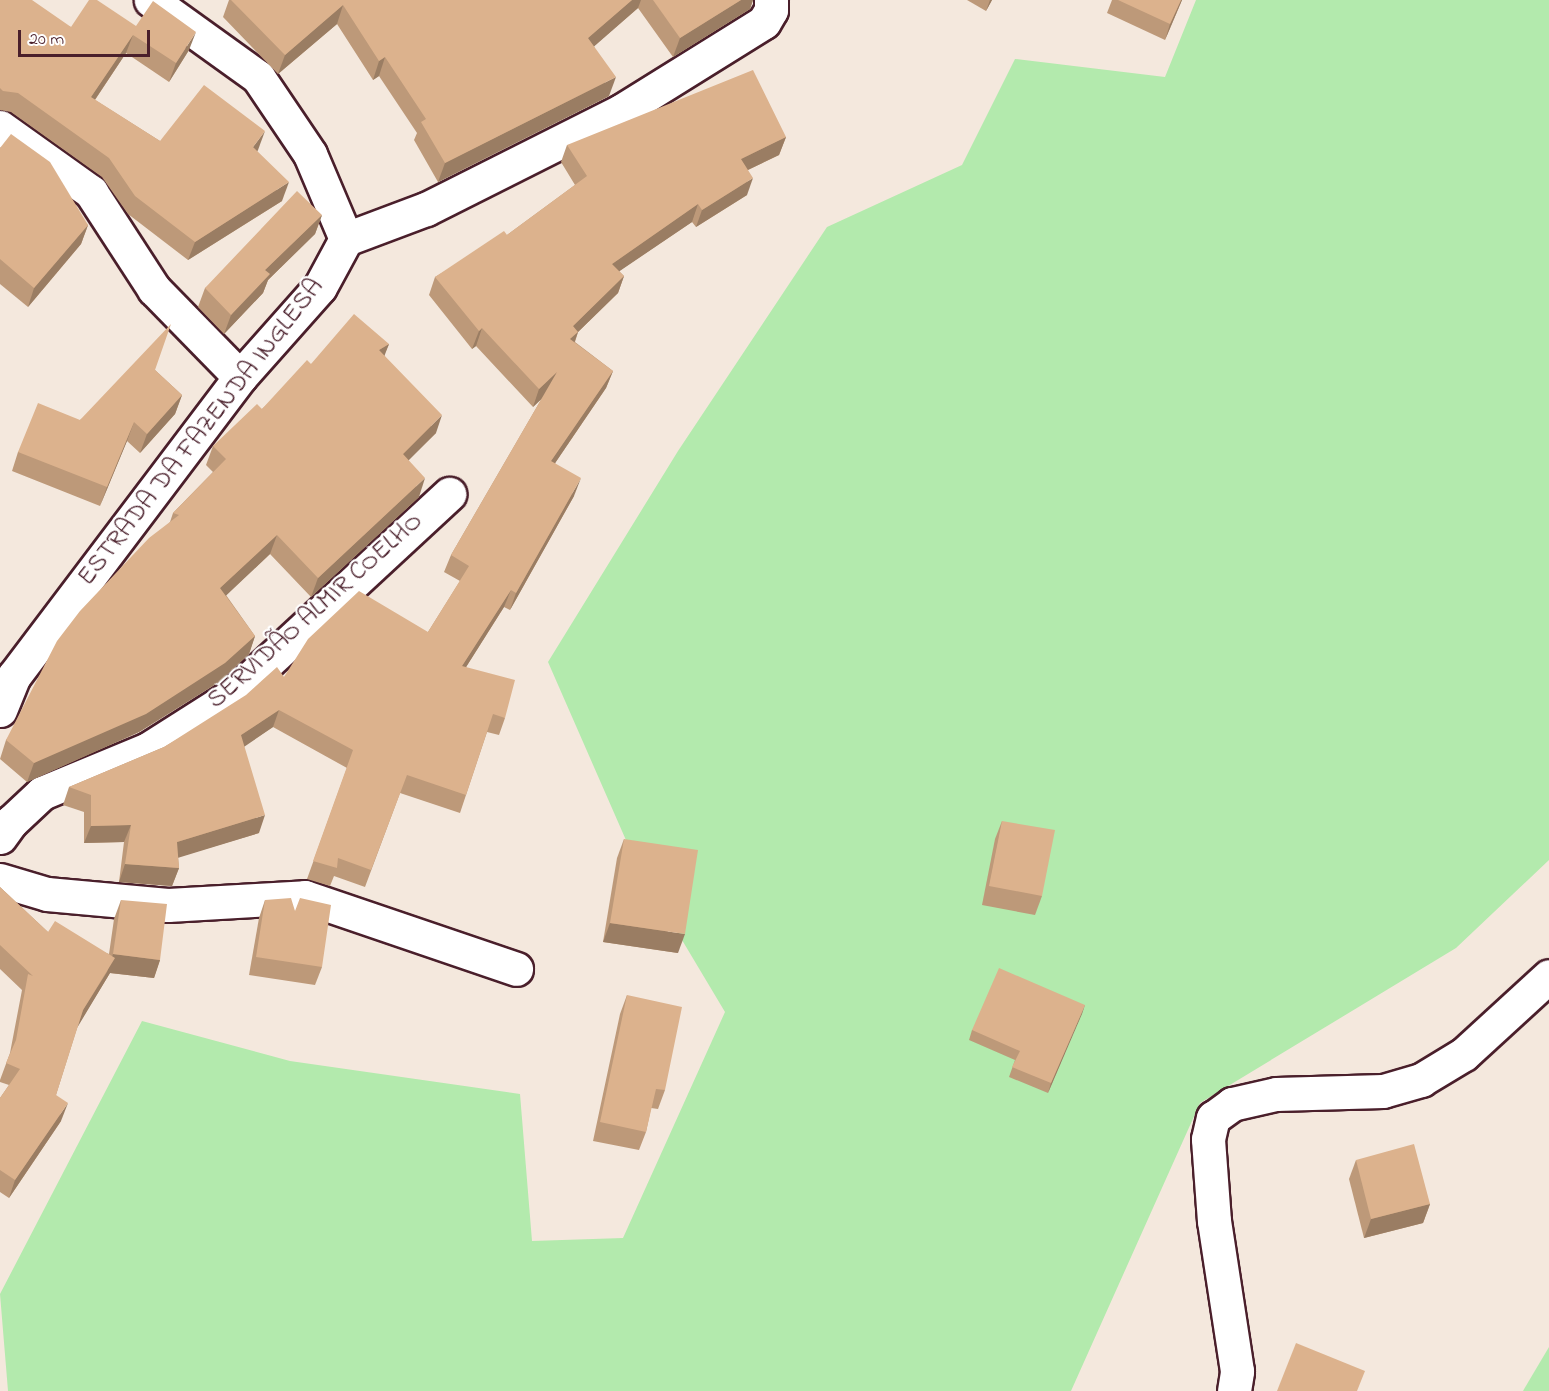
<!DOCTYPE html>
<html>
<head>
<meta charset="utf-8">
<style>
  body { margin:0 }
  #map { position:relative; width:1549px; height:1391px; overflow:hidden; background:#f4e8dd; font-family:"Indie Flower",sans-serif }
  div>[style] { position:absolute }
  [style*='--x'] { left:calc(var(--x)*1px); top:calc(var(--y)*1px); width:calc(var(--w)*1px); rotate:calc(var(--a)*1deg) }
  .green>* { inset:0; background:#b3eaad }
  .roads { filter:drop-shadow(2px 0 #4a1f2b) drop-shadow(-2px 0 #4a1f2b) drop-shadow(0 2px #4a1f2b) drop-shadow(0 -2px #4a1f2b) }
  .street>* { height:33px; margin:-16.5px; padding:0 16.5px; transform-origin:16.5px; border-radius:16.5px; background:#fff }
  .wall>* { inset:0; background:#bd9979 }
  .shaded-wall>* { inset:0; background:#9a7d63 }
  .building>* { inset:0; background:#dcb28d }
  span { translate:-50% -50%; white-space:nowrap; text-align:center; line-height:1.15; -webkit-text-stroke:4.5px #fff; paint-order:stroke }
  .street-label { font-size:26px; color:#4a1f2b }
  .scale { position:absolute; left:18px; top:30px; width:132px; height:27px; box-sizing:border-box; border:3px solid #4a1f2b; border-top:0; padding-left:8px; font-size:18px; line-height:21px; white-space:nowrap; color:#4a1f2b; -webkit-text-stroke:4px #fff; paint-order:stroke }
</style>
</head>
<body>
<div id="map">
  <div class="green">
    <i style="clip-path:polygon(1196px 0,1549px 0,1549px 860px,1456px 948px,1200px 1103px,1071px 1391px,8px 1391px,0 1294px,142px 1021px,290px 1061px,520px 1094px,532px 1241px,623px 1238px,725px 1012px,636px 863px,548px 662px,678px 451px,827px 227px,962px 165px,1015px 59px,1165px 77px)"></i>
    <i style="clip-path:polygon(1549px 1347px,1549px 1391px,1523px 1391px,1530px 1379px)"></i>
  </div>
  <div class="roads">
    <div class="street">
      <i style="--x:0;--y:127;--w:112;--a:35.5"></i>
      <i style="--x:91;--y:192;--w:116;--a:57"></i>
      <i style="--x:154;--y:289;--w:123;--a:45.7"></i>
      <i style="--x:346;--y:239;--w:85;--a:-20.6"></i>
      <i style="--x:426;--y:209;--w:218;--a:-26.7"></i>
      <i style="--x:621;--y:111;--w:168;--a:-31.9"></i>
      <i style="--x:764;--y:22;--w:14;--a:-60"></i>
      <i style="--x:771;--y:10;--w:10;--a:-90"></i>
      <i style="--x:0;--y:710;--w:37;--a:-68"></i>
      <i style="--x:14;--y:676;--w:375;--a:-52.9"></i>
      <i style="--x:240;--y:377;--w:120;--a:-48.4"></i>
      <i style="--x:320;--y:287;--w:55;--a:-61.6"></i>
      <i style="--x:346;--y:239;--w:92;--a:-113"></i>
      <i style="--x:310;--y:154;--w:93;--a:-124"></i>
      <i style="--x:258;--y:77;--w:132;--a:-144.3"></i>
      <i style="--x:0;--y:837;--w:19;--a:-54"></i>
      <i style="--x:11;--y:822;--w:42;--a:-43.1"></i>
      <i style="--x:42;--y:793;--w:115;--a:-22.5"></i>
      <i style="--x:148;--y:749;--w:97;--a:-32.4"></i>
      <i style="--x:230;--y:697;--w:299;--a:-42.8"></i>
      <i style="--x:0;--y:880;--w:49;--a:16.6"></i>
      <i style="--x:47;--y:894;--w:121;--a:5.2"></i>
      <i style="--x:168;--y:905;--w:137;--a:-3.3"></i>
      <i style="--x:305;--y:897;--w:223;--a:18.8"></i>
      <i style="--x:1234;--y:1391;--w:20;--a:-81"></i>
      <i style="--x:1237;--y:1371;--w:152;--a:-98.7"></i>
      <i style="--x:1214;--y:1221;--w:82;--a:-94.2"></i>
      <i style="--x:1208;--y:1139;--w:22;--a:-77"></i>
      <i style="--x:1213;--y:1118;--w:24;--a:-36"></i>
      <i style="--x:1232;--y:1104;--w:45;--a:-12.8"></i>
      <i style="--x:1276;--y:1094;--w:107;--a:-1.6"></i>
      <i style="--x:1383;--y:1091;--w:40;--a:-16"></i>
      <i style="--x:1421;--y:1080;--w:50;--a:-31.2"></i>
      <i style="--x:1464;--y:1054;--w:115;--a:-42.5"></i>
    </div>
  </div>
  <div class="wall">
    <i style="clip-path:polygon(0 0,71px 27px,136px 26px,189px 50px,169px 82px,126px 53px,95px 100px,160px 141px,258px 150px,257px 151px,282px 201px,188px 260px,128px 214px,102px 177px,11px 112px,0 110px)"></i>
    <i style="clip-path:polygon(229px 0,753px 0,750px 9px,673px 57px,638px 8px,594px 46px,609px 96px,438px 182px,414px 140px,417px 133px,379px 76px,373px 80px,337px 24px,278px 74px,223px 17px)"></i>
    <i style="clip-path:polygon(967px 0,992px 0,986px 11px)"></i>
    <i style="clip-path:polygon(1112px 0,1182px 0,1165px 40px,1107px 13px)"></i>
    <i style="clip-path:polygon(786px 137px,779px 155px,748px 170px,747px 195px,696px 227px,692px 222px,619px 271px,624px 276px,618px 293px,578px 332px,575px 342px,613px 371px,606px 388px,555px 463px,574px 496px,510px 610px,504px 607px,466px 667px,505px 718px,499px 735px,487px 732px,460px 813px,400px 793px,365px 887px,334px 876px,330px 886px,307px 879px,347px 768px,273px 727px,244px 746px,259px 833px,178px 857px,179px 868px,172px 886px,119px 882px,124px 842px,84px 843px,84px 812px,63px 805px,69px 787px,164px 747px,284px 677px,428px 632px,460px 581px,444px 572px,451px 555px,542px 398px,533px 407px,476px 346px,472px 349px,429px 295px,435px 277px,507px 235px,575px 185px,561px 162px,567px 145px)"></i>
    <i style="clip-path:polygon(0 148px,88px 225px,81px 244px,28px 307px,0 284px)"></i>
    <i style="clip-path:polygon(322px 215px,315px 234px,268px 280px,263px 293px,224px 334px,198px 307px,205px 288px)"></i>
    <i style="clip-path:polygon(389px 344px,384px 355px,436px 433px,408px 460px,419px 497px,311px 597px,270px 554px,226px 595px,255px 636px,249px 654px,219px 682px,139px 732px,27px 782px,0 759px,6px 740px,170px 522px,173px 513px,213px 472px,206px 465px,213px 446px,262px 409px,311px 364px)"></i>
    <i style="clip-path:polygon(155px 370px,182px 395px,175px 414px,140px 453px,127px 441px,100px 506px,12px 471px,18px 452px,80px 420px)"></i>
    <i style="clip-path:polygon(1002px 821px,1042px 896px,1035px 915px,982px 905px,995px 839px)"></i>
    <i style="clip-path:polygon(624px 839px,678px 953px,603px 942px,617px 858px)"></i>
    <i style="clip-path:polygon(0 887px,48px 932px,109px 954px,114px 919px,121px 900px,160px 960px,154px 978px,110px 973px,78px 1025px,56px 1095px,61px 1121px,9px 1198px,0 1192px,0 1098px,9px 1085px,0 1082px,0 1080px,10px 1053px,22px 990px,0 969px)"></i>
    <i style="clip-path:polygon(265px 900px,295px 911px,322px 967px,315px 985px,249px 975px,259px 918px)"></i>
    <i style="clip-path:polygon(627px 995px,665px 1090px,658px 1109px,651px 1108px,646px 1132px,639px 1150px,593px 1141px,620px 1014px)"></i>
    <i style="clip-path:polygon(1085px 1005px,1048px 1093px,1009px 1077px,1015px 1060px,969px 1040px,972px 1030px)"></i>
    <i style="clip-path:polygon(1356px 1160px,1430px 1204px,1423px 1223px,1364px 1238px,1349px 1179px)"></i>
  </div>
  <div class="shaded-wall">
    <i style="clip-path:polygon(632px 0,641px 0,638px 8px,582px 57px,588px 38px)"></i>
    <i style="clip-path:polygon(741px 0,753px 0,750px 9px,673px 57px,680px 38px)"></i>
    <i style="clip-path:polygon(990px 0,992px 0,986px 11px)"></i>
    <i style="clip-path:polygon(1181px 0,1182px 0,1165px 40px,1170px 24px)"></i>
    <i style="clip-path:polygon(343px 5px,337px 24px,278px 74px,285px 55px)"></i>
    <i style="clip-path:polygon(196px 32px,189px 50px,169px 82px,176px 63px)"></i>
    <i style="clip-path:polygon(133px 35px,126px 53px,84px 116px,91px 97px)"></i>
    <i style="clip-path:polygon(385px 57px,379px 76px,373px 80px,379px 61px)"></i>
    <i style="clip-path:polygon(616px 77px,609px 96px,438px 182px,445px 163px)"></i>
    <i style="clip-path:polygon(265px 131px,258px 150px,246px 165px,253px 147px)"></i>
    <i style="clip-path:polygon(786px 137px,779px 155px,735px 176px,741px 159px)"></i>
    <i style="clip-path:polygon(753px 178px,747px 195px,696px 227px,702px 210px)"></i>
    <i style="clip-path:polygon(289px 182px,282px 201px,188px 260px,195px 242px)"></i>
    <i style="clip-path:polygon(698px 204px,692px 222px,605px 281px,612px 264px)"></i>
    <i style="clip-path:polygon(322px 215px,315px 234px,268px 280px,263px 293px,224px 334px,231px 315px,265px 270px)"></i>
    <i style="clip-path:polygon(88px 225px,81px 244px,28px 307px,34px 288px)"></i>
    <i style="clip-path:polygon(624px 276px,618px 293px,578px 332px,572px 349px,566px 343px,573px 326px)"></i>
    <i style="clip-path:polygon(482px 328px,476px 346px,472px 349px,479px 331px)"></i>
    <i style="clip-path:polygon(389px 344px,382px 362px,379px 350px)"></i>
    <i style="clip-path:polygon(613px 371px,606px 388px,545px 478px,551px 461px)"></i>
    <i style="clip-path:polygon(557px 372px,551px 390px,533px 407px,539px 389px)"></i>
    <i style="clip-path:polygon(182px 395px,175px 414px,140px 453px,147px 434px)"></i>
    <i style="clip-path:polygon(442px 415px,436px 433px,396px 473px,403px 454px)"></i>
    <i style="clip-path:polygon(134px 422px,127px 441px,100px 506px,107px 487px)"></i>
    <i style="clip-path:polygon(425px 478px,419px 497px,311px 597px,318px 578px)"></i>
    <i style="clip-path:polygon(581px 478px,574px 496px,510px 610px,516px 593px)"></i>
    <i style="clip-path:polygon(277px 535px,270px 554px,214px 607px,220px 588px)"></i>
    <i style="clip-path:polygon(511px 590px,504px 607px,456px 683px,462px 666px)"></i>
    <i style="clip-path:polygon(255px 636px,249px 654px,219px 682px,139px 732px,27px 782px,34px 763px)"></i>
    <i style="clip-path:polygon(279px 710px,273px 727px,235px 753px,241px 735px)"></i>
    <i style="clip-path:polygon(265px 815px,259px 833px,171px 860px,177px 842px)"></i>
    <i style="clip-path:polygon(131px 825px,124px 842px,84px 843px,91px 826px)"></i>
    <i style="clip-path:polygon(125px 864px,179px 868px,172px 886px,119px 882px)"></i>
    <i style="clip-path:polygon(610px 923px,685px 934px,678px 953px,603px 942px)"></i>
    <i style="clip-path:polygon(113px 954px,160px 960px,154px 978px,110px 973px,77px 1028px,83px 1010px,107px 972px)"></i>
    <i style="clip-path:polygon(1085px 1005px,1082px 1014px,1048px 1093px,1051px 1083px)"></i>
    <i style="clip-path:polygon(68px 1103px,61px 1121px,9px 1198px,15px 1180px)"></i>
    <i style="clip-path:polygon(1430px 1204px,1423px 1223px,1364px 1238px,1371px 1219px)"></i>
  </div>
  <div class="building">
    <i style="clip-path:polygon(0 0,32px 0,71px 27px,89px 0,97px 0,136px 26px,153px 1px,196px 32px,176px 63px,133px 35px,91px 97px,160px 141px,204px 85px,265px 131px,253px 147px,289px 182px,195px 242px,135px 196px,109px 158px,18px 93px,3px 91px,0 88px)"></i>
    <i style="clip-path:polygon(231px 0,632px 0,588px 38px,616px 77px,445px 163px,421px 122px,426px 119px,385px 57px,379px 61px,343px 5px,285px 55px)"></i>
    <i style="clip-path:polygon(653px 0,741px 0,680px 38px)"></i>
    <i style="clip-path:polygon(1118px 0,1181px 0,1170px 24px)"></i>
    <i style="clip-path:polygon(753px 70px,786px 137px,741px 159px,753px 178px,702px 210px,698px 204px,612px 264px,624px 276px,573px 326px,578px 332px,570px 339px,613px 371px,551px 461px,581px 478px,516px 593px,511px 590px,462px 666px,515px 680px,505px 718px,493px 714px,466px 795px,407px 775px,371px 870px,338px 858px,337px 868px,313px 861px,353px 750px,279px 710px,241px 735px,265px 815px,177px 842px,179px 868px,125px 864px,131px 825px,91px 826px,91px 795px,69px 787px,164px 747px,246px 695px,277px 667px,284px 677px,308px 639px,359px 591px,428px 632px,469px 566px,451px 555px,557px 372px,539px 389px,482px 328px,479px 331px,435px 277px,504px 231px,507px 235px,587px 176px,567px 145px)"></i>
    <i style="clip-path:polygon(11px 134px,50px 162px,88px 225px,34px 288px,0 259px,0 148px)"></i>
    <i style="clip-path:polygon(297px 191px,322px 215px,265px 270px,270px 274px,231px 315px,205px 288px)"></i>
    <i style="clip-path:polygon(354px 314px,389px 344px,379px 350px,442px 415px,403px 454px,425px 478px,318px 578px,277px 535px,220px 588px,255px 636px,225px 663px,146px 714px,34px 763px,6px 740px,57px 641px,80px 611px,149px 538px,179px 515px,173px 513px,226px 459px,213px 446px,257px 404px,262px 409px,307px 360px,311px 364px)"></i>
    <i style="clip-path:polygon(171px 324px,155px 370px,182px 395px,147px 434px,134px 422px,107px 487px,18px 452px,38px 403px,80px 420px)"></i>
    <i style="clip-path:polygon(1002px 821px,1055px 830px,1042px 896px,989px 886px)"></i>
    <i style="clip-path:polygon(624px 839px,698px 850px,685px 934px,610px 923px)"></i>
    <i style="clip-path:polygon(0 887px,48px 932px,55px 921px,115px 958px,83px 1010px,56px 1095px,68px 1103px,15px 1180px,0 1170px,0 1098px,20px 1069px,6px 1063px,16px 1040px,28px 974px,33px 976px,0 945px)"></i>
    <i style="clip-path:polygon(291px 898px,295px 911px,300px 898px,331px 905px,322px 967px,256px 957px,265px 900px)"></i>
    <i style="clip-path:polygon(121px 900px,167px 904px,160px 960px,113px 954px)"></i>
    <i style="clip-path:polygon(999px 968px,1085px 1005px,1051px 1083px,1012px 1067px,1020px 1051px,972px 1030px)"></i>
    <i style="clip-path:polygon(627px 995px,682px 1007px,665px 1090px,656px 1089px,646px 1132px,600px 1122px)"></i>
    <i style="clip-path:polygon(1414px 1144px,1430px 1204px,1371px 1219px,1356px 1160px)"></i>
    <i style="clip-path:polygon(1296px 1343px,1365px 1371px,1357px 1391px,1277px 1391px)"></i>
  </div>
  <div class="street-label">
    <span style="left:202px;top:433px;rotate:-52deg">ESTRADA DA FAZENDA INGLESA</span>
    <span style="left:316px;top:612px;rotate:-42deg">SERVIDÃO ALMIR COELHO</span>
  </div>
  <div class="scale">20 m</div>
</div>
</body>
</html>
